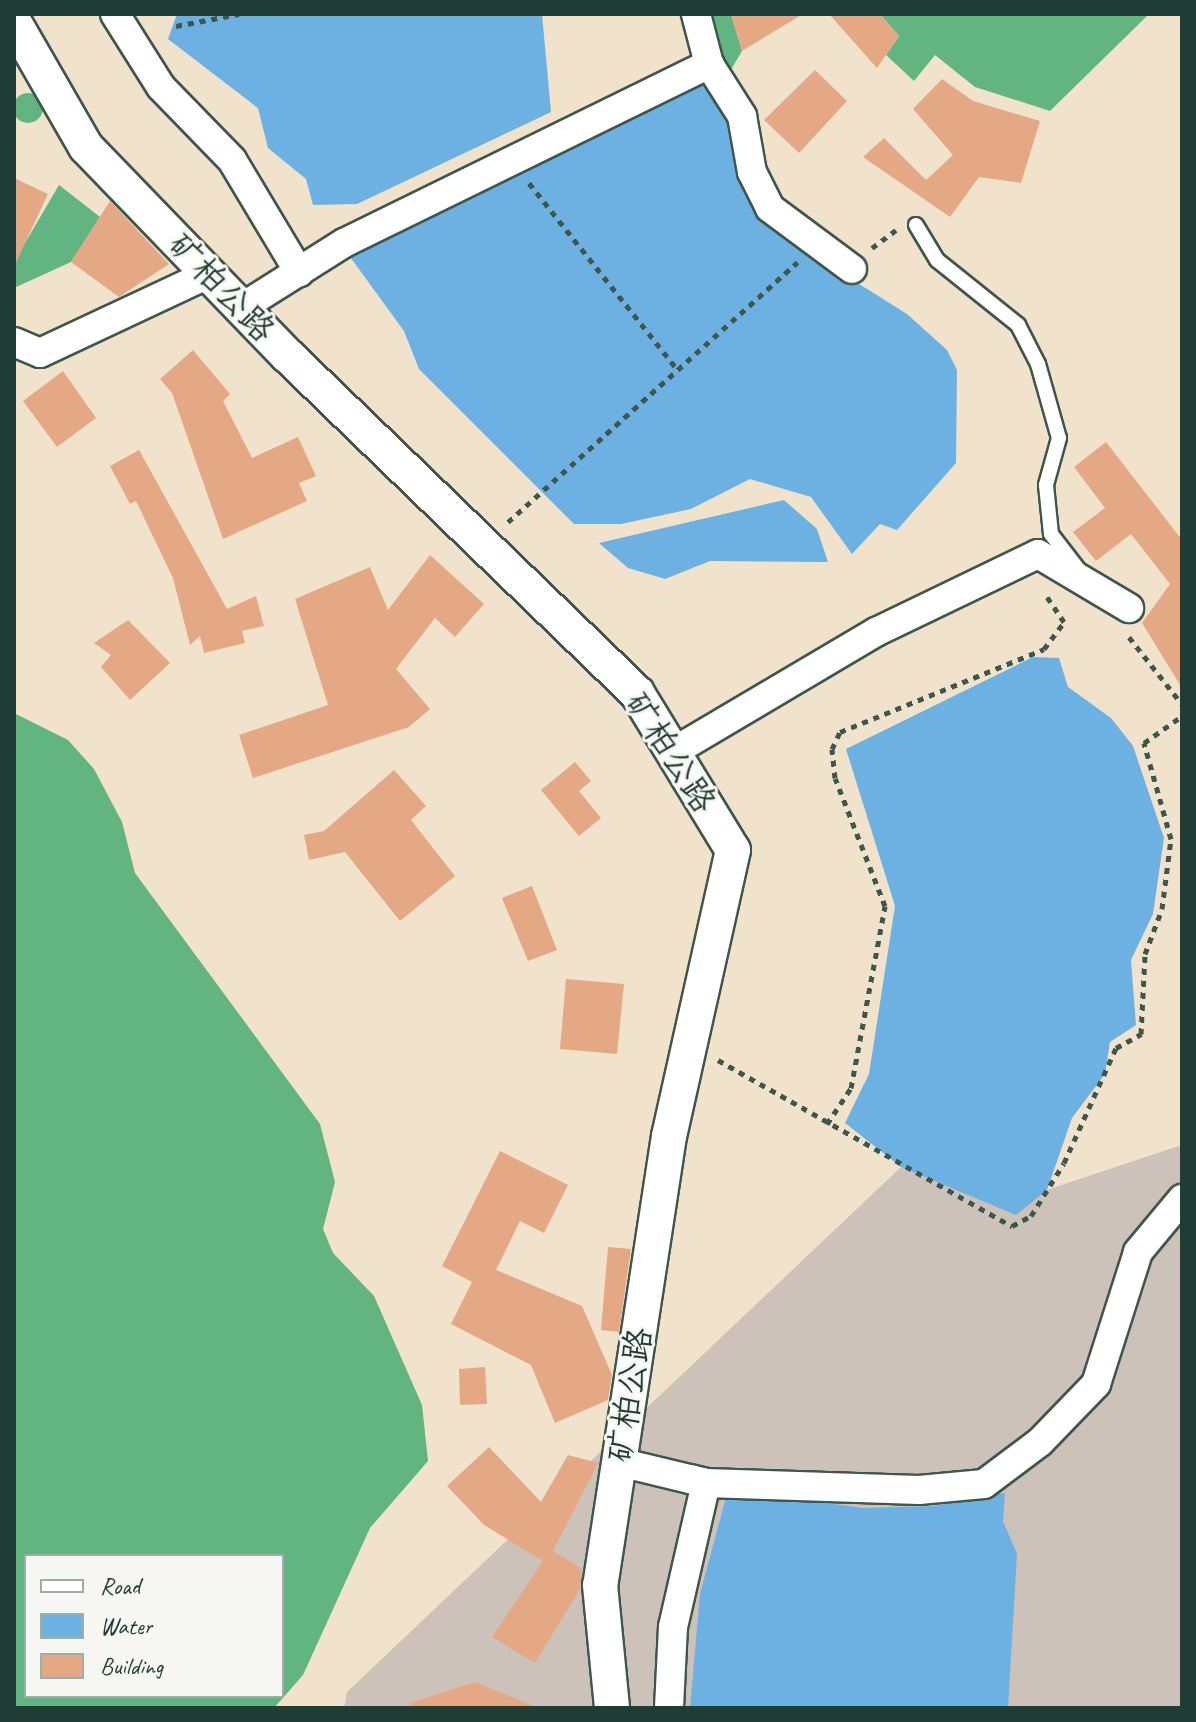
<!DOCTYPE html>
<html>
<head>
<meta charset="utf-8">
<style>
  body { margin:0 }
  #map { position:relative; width:1196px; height:1722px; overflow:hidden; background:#f1e3cb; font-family:Caveat,"LXGW WenKai TC",sans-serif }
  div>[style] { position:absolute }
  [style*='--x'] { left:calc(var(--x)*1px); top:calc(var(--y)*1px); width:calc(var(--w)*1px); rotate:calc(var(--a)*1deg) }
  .industrial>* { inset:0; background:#ccc2b9 }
  .forest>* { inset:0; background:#62b481 }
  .round { border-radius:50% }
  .water>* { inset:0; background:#6cb1e2 }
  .building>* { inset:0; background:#e4a884 }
  .path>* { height:5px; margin-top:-2.5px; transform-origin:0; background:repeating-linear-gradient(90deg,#3e564b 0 6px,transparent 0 12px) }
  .roads { filter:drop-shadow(2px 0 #3e564b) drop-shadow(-2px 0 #3e564b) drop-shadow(0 2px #3e564b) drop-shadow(0 -2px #3e564b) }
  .service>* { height:14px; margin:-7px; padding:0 7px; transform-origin:7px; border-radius:7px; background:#fff }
  .minor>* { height:28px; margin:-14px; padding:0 14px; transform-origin:14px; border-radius:14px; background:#fff }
  .tertiary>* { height:34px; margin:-17px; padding:0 17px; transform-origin:17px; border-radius:17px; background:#fff }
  span { translate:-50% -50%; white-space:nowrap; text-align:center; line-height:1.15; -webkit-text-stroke:6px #f6f6f2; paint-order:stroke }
  .street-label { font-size:34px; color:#1f3d34 }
  .frame { position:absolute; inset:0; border:16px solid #1f3d34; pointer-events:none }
  .legend { position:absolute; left:24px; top:1554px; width:260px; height:144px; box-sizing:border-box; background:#f6f6f2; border:2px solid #a0aca6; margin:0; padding:10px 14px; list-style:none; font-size:24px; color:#1f3d34 }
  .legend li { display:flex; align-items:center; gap:16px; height:40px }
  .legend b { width:40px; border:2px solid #a0aca6 }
</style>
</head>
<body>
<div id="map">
  <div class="industrial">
    <i style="clip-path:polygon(1182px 1145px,1182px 1708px,344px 1708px,347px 1692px,901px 1167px,1016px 1214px,1047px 1190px)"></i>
  </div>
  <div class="forest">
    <i style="clip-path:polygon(706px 14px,731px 14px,742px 51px,723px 83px)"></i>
    <i style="clip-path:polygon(880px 14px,1149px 14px,1050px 111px,975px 87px,935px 55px,914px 81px,886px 55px,899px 36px)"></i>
    <i class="round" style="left:13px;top:93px;width:30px;height:30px"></i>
    <i style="clip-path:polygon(59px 185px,100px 217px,71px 262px,14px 288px,14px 238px,25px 243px)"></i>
    <i style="clip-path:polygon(evenodd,14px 713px,68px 740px,94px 769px,122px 822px,135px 873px,320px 1124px,335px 1182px,323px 1229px,333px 1253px,374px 1296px,422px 1405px,428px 1461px,370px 1528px,303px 1675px,274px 1708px,14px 1708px,14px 713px,282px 1556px,282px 1696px,26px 1696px,26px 1556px,282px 1556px)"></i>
  </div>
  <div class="water">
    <i style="clip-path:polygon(177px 14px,542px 14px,551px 112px,357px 204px,313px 205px,306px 179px,268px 148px,258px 108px,168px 39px)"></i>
    <i style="clip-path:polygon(708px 74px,723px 83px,748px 172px,832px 267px,907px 314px,947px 350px,957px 370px,956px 463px,897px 530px,880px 524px,852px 554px,811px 497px,750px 479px,691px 509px,621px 524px,574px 524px,419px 369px,404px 331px,345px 250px)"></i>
    <i style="clip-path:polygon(784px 500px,817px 529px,828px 562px,710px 561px,665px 579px,628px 568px,599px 543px)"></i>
    <i style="clip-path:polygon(1033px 657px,1059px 658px,1068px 687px,1111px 718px,1133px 746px,1164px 838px,1153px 914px,1131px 960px,1136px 1025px,1110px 1042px,1105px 1074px,1072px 1118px,1047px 1190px,1016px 1215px,901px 1167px,845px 1123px,869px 1074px,895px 906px,846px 749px)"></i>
    <i style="clip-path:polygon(728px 1490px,863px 1508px,934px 1506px,1005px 1493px,1003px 1521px,1017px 1554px,1008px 1708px,690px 1708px,700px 1594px)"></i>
  </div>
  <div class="building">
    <i style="clip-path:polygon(731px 14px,803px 14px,742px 51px)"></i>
    <i style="clip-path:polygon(829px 14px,880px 14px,899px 36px,877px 68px)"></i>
    <i style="clip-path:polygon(815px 70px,847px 101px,799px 153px,764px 120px)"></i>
    <i style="clip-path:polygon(942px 79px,973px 101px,1040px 121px,1021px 183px,979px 177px,950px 217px,863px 157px,884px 138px,926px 180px,953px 155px,913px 109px)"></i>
    <i style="clip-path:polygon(14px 178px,48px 194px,14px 267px)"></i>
    <i style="clip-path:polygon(110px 201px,169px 264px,119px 297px,71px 262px)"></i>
    <i style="clip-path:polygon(193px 350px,230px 394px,223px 401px,252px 458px,298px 437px,316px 476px,299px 483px,307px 501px,223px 539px,172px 393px,160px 379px)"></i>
    <i style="clip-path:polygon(63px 371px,96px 418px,57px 447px,23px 401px)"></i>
    <i style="clip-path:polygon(1106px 442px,1182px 540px,1182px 688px,1142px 623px,1170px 584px,1131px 534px,1096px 561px,1073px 532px,1105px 508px,1074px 467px)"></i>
    <i style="clip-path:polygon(139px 450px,227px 609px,256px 596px,264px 626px,242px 631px,245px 643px,204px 653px,200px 636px,190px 645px,173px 578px,136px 501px,130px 504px,110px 466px)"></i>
    <i style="clip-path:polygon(430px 555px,484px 604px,455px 637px,435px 618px,396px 669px,430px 709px,409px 727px,253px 778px,239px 735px,328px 705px,295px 599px,370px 567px,388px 610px)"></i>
    <i style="clip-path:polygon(128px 620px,170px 663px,130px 700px,101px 667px,111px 655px,94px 643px)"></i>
    <i style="clip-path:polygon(575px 762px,591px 781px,579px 791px,601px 818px,579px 836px,541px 790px)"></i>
    <i style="clip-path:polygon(394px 770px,426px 806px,411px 820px,455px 876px,400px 921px,345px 852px,309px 860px,304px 835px,324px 831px)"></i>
    <i style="clip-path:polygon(532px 886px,557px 950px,528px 961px,502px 898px)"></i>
    <i style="clip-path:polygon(566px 979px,624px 984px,617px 1054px,560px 1049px)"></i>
    <i style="clip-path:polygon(500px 1151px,568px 1185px,544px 1233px,520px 1221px,496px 1270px,582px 1306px,612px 1375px,608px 1400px,555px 1423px,531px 1365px,451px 1324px,472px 1282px,442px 1266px)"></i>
    <i style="clip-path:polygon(608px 1247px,631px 1249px,619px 1332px,601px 1330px)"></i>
    <i style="clip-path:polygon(485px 1367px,487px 1404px,460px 1405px,459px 1369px)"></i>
    <i style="clip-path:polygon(489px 1447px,541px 1502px,568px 1455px,598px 1463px,553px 1551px,582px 1569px,580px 1589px,535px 1663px,492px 1637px,543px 1561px,484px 1525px,447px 1486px)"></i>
    <i style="clip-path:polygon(475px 1682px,538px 1708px,411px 1708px,410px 1703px)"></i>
  </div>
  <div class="path">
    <i style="--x:176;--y:26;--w:64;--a:-10.8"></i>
    <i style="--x:529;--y:183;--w:239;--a:51.5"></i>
    <i style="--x:872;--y:248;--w:30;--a:-37"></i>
    <i style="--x:508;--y:522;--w:389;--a:-41.9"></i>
    <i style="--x:1129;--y:637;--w:85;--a:51.7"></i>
    <i style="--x:718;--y:1060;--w:338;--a:29.5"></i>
    <i style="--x:1012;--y:1226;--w:21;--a:-28"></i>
    <i style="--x:1031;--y:1216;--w:62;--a:-58.1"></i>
    <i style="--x:1064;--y:1163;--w:126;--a:-65.7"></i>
    <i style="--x:1116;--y:1048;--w:29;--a:-29"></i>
    <i style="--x:1141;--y:1034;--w:80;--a:-87.1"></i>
    <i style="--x:1145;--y:954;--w:48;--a:-69.3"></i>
    <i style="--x:1162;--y:909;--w:71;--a:-82.7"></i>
    <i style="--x:1171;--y:839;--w:100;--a:-105.7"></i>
    <i style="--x:1144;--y:743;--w:47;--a:-35.4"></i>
    <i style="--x:827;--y:1124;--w:43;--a:-56.3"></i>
    <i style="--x:851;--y:1088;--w:185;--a:-79.4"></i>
    <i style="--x:885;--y:906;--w:137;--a:-111.3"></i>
    <i style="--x:835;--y:778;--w:29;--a:-96"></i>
    <i style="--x:832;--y:749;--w:19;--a:-65"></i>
    <i style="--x:840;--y:732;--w:220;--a:-22.1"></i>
    <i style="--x:1044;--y:649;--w:34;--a:-53"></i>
    <i style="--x:1064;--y:622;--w:32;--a:-124"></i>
  </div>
  <div class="roads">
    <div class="service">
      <i style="--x:916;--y:225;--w:41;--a:59"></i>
      <i style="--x:937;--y:260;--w:104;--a:38.7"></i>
      <i style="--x:1018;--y:325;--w:44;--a:62.9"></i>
      <i style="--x:1038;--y:364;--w:77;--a:74.2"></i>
      <i style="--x:1059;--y:438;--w:49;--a:105.5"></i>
      <i style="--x:1046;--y:485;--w:49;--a:84.2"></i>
      <i style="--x:1051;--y:534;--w:44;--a:52.4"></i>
    </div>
    <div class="minor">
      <i style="--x:115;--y:14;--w:86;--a:57.8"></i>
      <i style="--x:161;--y:87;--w:102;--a:45.8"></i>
      <i style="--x:232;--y:160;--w:131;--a:59.1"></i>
      <i style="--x:709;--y:64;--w:62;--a:57.6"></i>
      <i style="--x:742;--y:116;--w:57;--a:79.9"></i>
      <i style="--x:752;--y:172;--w:40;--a:63.4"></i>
      <i style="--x:770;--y:208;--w:102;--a:36.6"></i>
      <i style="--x:241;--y:308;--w:122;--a:-32.3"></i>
      <i style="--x:344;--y:243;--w:407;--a:-26.1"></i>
      <i style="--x:709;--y:64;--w:52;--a:-104.6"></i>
      <i style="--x:14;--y:342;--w:28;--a:23"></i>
      <i style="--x:40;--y:353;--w:187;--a:-25.1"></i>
      <i style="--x:673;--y:752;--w:236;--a:-30.6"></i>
      <i style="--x:876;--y:632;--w:180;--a:-25.7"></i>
      <i style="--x:1038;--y:554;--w:106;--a:30.7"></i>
      <i style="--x:619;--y:1462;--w:89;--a:13.6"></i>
      <i style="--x:706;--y:1483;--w:213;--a:1.9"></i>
      <i style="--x:919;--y:1490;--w:65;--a:-5.3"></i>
      <i style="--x:984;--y:1484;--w:70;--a:-36.9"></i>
      <i style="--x:1040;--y:1442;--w:81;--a:-46"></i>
      <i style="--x:1096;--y:1384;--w:139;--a:-72.3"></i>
      <i style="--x:1138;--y:1252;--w:69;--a:-50.3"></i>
      <i style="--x:669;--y:1708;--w:81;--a:-87.2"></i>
      <i style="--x:673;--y:1627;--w:148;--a:-77.1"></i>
      <i style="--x:706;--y:1483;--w:16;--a:-166"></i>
    </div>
    <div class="tertiary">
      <i style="--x:14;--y:22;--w:144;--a:60.1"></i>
      <i style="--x:86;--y:147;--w:291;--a:46"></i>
      <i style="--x:288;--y:356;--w:485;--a:44"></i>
      <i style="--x:637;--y:693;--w:184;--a:58.6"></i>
      <i style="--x:733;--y:850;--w:293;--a:102.6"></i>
      <i style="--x:669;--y:1136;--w:454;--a:98.7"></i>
      <i style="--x:600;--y:1585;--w:124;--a:84.4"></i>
    </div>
  </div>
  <div class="street-label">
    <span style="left:222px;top:287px;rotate:46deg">矿柏公路</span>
    <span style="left:671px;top:752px;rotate:57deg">矿柏公路</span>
    <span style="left:629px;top:1395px;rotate:-81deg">矿柏公路</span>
  </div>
  <div class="frame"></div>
  <ul class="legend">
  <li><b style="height:10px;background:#fff"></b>Road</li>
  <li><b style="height:22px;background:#6cb1e2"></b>Water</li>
  <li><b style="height:22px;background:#e4a884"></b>Building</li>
  </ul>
</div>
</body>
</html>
